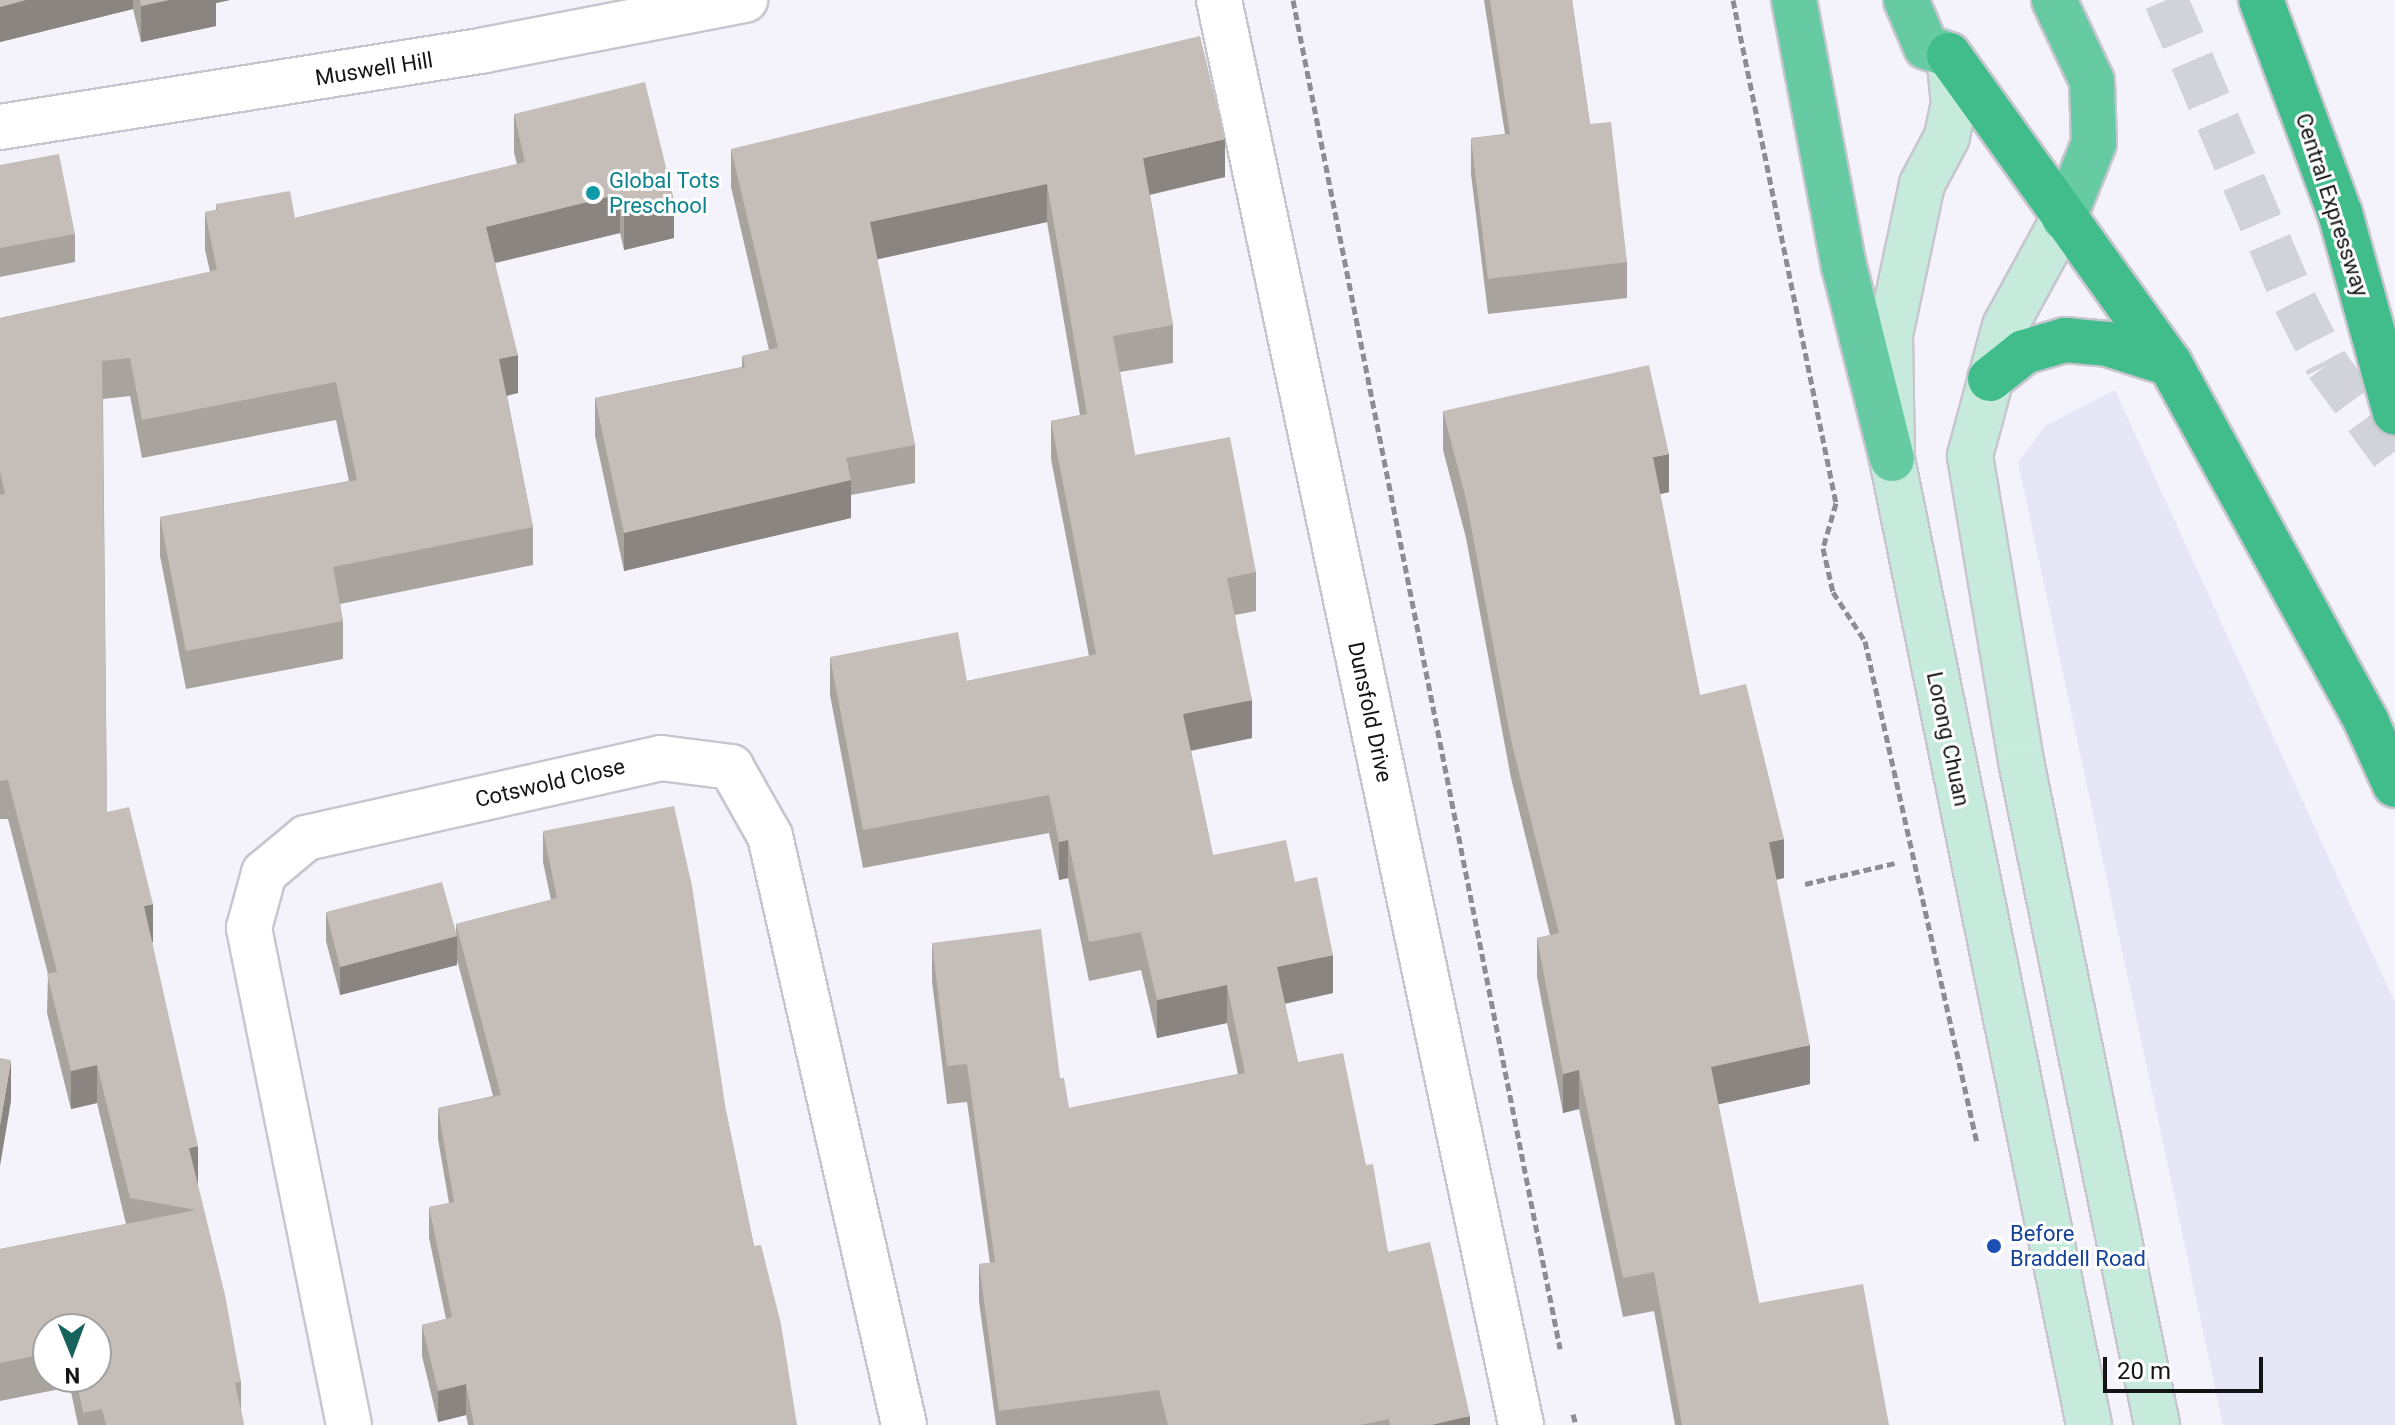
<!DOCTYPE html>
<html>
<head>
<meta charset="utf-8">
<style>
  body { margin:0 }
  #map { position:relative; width:2395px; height:1425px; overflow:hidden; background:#f4f3fc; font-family:Roboto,sans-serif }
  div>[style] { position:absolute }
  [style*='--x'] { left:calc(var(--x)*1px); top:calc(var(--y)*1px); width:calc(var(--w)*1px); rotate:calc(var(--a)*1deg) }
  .built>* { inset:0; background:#e7e6f6 }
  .motorway-tunnel>* { height:44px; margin-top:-22px; transform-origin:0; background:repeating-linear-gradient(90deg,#d2d2da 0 44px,transparent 0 66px) }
  .path>* { height:5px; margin-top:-2.5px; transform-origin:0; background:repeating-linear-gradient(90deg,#8c8c92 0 8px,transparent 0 12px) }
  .roads { filter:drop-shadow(2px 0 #c7c6cf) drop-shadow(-2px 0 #c7c6cf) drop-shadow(0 2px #c7c6cf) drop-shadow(0 -2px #c7c6cf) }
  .minor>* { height:44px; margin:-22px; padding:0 22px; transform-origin:22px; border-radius:22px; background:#fff }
  .secondary>* { height:44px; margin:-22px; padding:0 22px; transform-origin:22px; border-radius:22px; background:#c6ebdc }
  .trunk>* { height:44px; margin:-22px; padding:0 22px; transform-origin:22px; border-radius:22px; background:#66caa2 }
  .motorway>* { height:44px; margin:-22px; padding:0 22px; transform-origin:22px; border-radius:22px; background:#40bd8b }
  .wall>* { inset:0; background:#a9a39e }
  .shaded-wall>* { inset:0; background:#8a8581 }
  .building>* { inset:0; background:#c5beb8 }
  .dots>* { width:22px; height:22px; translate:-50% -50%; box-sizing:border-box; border:4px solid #fff; border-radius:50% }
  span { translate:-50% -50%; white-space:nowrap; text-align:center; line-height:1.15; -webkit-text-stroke:6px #fff; paint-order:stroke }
  .street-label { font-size:22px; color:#141417 }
  .culture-label { font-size:22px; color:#0d838f }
  .left { translate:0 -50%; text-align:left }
  .transit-label { font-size:22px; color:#164399 }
  .north { position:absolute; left:32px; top:1313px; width:80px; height:80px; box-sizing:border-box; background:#fff; border:2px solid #a1a1a2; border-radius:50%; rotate:179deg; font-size:22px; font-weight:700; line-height:32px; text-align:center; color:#141417 }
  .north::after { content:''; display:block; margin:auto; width:28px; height:36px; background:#16635d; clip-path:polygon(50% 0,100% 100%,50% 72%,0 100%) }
  .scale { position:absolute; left:2103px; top:1357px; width:160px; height:36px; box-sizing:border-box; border:4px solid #141417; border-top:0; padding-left:10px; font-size:24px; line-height:28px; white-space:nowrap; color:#141417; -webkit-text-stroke:6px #fff; paint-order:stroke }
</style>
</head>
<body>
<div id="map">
  <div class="built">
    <i style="clip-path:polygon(2115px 390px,2395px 1003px,2395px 1425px,2223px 1425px,2018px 462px,2045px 426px)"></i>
  </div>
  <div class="motorway-tunnel">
    <i style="--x:2166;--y:0;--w:328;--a:66.9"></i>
    <i style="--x:2295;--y:302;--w:71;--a:63.1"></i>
    <i style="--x:2327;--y:365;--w:115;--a:53.8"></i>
  </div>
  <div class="path">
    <i style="--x:1293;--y:0;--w:1375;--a:78.8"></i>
    <i style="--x:1733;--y:0;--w:513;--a:78.43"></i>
    <i style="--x:1836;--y:503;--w:47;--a:106.1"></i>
    <i style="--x:1823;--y:548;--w:45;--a:77.2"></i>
    <i style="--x:1833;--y:592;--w:59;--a:56.9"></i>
    <i style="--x:1865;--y:641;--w:514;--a:77.42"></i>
    <i style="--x:1805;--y:884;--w:92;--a:-13.1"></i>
    <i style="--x:1573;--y:1414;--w:11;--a:75"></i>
  </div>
  <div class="roads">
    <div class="minor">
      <i style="--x:1219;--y:0;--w:1457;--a:78.03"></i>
      <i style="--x:0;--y:127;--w:491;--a:-9"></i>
      <i style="--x:485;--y:50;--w:265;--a:-10.9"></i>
      <i style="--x:349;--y:1425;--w:507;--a:-101.38"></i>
      <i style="--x:249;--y:928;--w:57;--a:-74.7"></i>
      <i style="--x:264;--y:873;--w:55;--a:-39.8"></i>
      <i style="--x:306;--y:838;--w:364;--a:-12.7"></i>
      <i style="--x:661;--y:758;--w:71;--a:7.3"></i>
      <i style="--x:731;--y:767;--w:79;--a:60.5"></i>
      <i style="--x:770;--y:836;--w:604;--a:77.18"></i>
    </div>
    <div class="secondary">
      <i style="--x:1949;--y:55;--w:48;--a:84.1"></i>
      <i style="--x:1954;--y:103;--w:35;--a:102"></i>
      <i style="--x:1947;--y:137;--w:53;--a:118"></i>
      <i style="--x:1922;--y:184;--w:153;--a:102"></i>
      <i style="--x:1890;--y:334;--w:125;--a:89.1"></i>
      <i style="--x:1892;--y:459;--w:986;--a:78.47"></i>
      <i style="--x:2064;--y:218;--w:123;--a:118.6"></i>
      <i style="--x:2005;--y:326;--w:135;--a:105.1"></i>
      <i style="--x:1970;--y:456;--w:314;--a:80.5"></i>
      <i style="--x:2022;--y:766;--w:673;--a:78.42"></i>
    </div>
    <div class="trunk">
      <i style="--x:1794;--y:0;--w:271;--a:79.4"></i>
      <i style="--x:1844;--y:266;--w:199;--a:76"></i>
      <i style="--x:1906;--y:0;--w:51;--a:66.9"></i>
      <i style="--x:1926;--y:47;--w:24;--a:19"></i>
      <i style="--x:2054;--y:0;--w:89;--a:64.9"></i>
      <i style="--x:2092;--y:81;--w:62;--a:88.2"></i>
      <i style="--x:2094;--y:143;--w:81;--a:111.8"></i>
    </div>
    <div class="motorway">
      <i style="--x:2261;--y:0;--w:227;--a:69.7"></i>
      <i style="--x:2340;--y:213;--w:207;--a:74.6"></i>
      <i style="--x:1949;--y:55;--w:380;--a:54.4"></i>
      <i style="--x:2170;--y:364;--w:409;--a:61.2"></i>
      <i style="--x:2367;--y:723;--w:68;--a:65.7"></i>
      <i style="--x:1990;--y:379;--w:43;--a:-38.5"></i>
      <i style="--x:2024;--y:352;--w:43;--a:-16.3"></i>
      <i style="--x:2065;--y:340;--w:42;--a:5.4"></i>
      <i style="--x:2107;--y:344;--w:66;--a:17.6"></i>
    </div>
  </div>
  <div class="wall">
    <i style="clip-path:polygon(0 0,230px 0,216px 3px,216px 26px,141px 42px,133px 9px,0 42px)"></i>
    <i style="clip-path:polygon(1484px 0,1572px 0,1590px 124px,1627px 262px,1627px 298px,1488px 314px,1471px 174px,1471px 138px,1505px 134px)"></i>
    <i style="clip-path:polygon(evenodd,514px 114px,674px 238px,624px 250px,620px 233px,495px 263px,518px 393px,507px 396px,533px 527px,533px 565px,340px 604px,343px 621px,343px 659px,186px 689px,160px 556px,160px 517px,349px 481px,336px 420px,142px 458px,130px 396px,103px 399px,107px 812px,153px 942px,152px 943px,197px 1185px,241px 1382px,241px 1411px,244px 1425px,78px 1425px,70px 1387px,0 1401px,0 1249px,126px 1224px,97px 1103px,71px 1109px,47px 1013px,48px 974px,8px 819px,0 819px,0 318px,210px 272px,205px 250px,205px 212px,216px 210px,216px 204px,295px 218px,517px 164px,514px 153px,514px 114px,48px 1329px,96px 1329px,96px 1377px,48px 1377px,48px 1329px)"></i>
    <i style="clip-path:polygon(731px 149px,1225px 177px,1150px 195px,1173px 325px,1173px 363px,1120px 372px,1135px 455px,1256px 572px,1256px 611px,1235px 615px,1252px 738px,1191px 751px,1213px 855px,1295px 882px,1333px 993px,1285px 1004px,1298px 1062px,1366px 1165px,1388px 1252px,1470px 1425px,996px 1425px,979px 1302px,979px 1264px,990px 1263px,967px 1102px,947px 1104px,932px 981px,932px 943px,1060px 1078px,1069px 1108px,1238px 1074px,1227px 1023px,1157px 1038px,1141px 970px,1089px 981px,1068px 878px,1059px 880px,1049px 833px,863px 868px,830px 695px,830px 657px,967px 681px,1089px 656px,1051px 459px,1051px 421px,1080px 415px,1047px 222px,877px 259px,915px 445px,915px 483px,851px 495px,851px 518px,624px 571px,595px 436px,595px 398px,742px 367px,742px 356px,769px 350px,731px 187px)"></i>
    <i style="clip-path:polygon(0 165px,75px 234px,75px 262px,0 277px)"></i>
    <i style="clip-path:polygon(1443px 411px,1669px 492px,1660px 494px,1700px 695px,1784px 878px,1776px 880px,1810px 1084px,1718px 1104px,1759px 1303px,1889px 1425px,1675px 1425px,1654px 1311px,1623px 1317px,1579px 1109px,1563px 1113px,1537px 977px,1537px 938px,1550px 935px,1511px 778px,1466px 538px,1443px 450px)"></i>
    <i style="clip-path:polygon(543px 831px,726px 1111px,754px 1246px,797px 1425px,468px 1425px,466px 1415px,438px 1422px,422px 1356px,422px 1325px,446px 1319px,429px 1238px,429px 1207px,449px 1203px,438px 1139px,438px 1108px,493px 1096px,457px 960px,457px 965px,340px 995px,326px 941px,326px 912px,456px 933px,456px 924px,551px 900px,543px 862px)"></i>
  </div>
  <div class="shaded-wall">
    <i style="clip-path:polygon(26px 0,133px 0,133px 9px,0 42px,0 7px)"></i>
    <i style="clip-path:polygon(169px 0,230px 0,216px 3px,216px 26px,141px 42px,141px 6px)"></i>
    <i style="clip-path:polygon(1225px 139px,1225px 177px,1143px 196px,1143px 158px)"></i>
    <i style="clip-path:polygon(1047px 184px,1047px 222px,870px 261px,870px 222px)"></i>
    <i style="clip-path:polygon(620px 194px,620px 233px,486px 265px,486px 227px)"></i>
    <i style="clip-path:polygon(674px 200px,674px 238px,624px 250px,624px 212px)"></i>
    <i style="clip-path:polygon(518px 355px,518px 393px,499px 397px,499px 359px)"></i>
    <i style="clip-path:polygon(1669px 454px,1669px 492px,1653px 496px,1653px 457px)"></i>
    <i style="clip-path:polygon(851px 480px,851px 518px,624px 571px,624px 533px)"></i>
    <i style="clip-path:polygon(1252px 700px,1252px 738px,1183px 752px,1183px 714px)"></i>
    <i style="clip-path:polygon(1784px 839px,1784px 878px,1769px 881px,1769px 842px)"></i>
    <i style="clip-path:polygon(1068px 840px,1068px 878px,1059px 880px,1059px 842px)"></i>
    <i style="clip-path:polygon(153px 904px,153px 942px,144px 945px,144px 906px)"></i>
    <i style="clip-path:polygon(457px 936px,457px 965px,340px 995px,340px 967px)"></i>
    <i style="clip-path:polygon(1333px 955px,1333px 993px,1277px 1005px,1277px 967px)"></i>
    <i style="clip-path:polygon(1227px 985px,1227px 1023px,1157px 1038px,1157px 1000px)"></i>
    <i style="clip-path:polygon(1810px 1045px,1810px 1084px,1711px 1106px,1711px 1067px)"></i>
    <i style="clip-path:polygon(11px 1060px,11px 1101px,0 1166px,0 1125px)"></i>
    <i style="clip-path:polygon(97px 1065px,97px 1103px,71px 1109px,71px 1071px)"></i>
    <i style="clip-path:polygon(1579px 1070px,1579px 1109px,1563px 1113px,1563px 1074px)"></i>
    <i style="clip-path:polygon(198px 1146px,198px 1184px,189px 1187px,189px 1148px)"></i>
    <i style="clip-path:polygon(466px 1384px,466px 1415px,438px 1422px,438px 1391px)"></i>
    <i style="clip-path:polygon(1470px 1416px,1470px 1425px,1431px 1425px)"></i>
  </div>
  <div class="building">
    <i style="clip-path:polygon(0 0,26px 0,0 7px)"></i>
    <i style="clip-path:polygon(140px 0,169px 0,141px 6px)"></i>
    <i style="clip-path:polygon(1490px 0,1572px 0,1590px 124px,1611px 122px,1627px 262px,1488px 279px,1471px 138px,1510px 134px)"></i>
    <i style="clip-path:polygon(1200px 36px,1225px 139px,1143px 158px,1173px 325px,1113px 336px,1135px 455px,1230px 437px,1256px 572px,1227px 578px,1252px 700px,1183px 714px,1213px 855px,1286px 840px,1295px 882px,1317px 877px,1333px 955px,1277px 967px,1298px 1062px,1343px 1053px,1366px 1165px,1373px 1164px,1388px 1252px,1430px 1242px,1470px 1416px,1431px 1425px,1390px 1425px,1389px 1419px,1360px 1425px,1168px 1425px,1159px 1390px,999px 1411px,979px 1264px,995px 1262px,967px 1064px,947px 1066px,932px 943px,1041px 929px,1060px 1078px,1064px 1078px,1069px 1108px,1245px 1073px,1227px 985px,1157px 1000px,1141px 932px,1089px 942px,1068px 840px,1059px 842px,1049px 795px,863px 830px,830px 657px,958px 632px,967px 681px,1096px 654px,1051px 421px,1087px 414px,1047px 184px,870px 222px,915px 445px,846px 458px,851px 480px,624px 533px,595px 398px,745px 367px,742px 356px,778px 348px,731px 149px)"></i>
    <i style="clip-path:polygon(645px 82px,674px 200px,624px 212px,620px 194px,486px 227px,518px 355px,499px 359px,533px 527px,333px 567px,343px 621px,186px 651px,160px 517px,357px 480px,336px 382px,142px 420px,130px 358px,102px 361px,107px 812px,129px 807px,153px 904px,144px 906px,198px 1146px,189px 1148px,225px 1295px,241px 1382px,235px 1383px,244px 1425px,106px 1425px,102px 1409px,83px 1413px,76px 1377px,96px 1377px,96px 1329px,48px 1329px,48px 1353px,0 1363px,0 1249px,196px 1210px,130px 1198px,97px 1065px,71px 1071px,47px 974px,57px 972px,8px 780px,0 781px,0 495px,5px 494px,0 471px,0 318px,217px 270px,205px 212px,217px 210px,216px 204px,290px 191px,295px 218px,525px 162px,514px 114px)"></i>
    <i style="clip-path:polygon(59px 154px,75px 234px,0 248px,0 165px)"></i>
    <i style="clip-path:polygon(1649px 365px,1669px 454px,1653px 457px,1700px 695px,1746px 684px,1784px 839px,1769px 842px,1810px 1045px,1711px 1067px,1759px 1303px,1863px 1284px,1889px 1425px,1682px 1425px,1654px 1272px,1623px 1278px,1579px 1070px,1563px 1074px,1537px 938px,1559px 933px,1511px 740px,1466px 499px,1443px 411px)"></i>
    <i style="clip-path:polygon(674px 806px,692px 886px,726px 1111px,754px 1246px,761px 1245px,781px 1324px,797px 1425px,474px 1425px,466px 1384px,438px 1391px,422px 1325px,452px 1317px,429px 1207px,454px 1202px,438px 1108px,501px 1095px,456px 924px,557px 898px,543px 831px)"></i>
    <i style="clip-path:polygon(442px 882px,457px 936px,340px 967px,326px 912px)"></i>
    <i style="clip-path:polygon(0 1058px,11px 1060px,0 1125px)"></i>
  </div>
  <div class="dots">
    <i style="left:593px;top:193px;background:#0f9aa8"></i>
    <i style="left:1994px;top:1246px;background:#1a4fb4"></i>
  </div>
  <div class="street-label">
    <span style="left:374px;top:69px;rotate:-9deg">Muswell Hill</span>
    <span style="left:2332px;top:205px;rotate:72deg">Central Expressway</span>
    <span style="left:1370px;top:712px;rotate:78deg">Dunsfold Drive</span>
    <span style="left:1948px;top:739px;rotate:78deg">Lorong Chuan</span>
    <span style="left:550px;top:783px;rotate:-13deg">Cotswold Close</span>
  </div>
  <div class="culture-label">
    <span class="left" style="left:609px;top:193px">Global Tots<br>Preschool</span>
  </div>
  <div class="transit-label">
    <span class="left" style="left:2010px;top:1246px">Before<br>Braddell Road</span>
  </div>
  <div class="north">N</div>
  <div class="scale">20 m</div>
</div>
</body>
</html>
